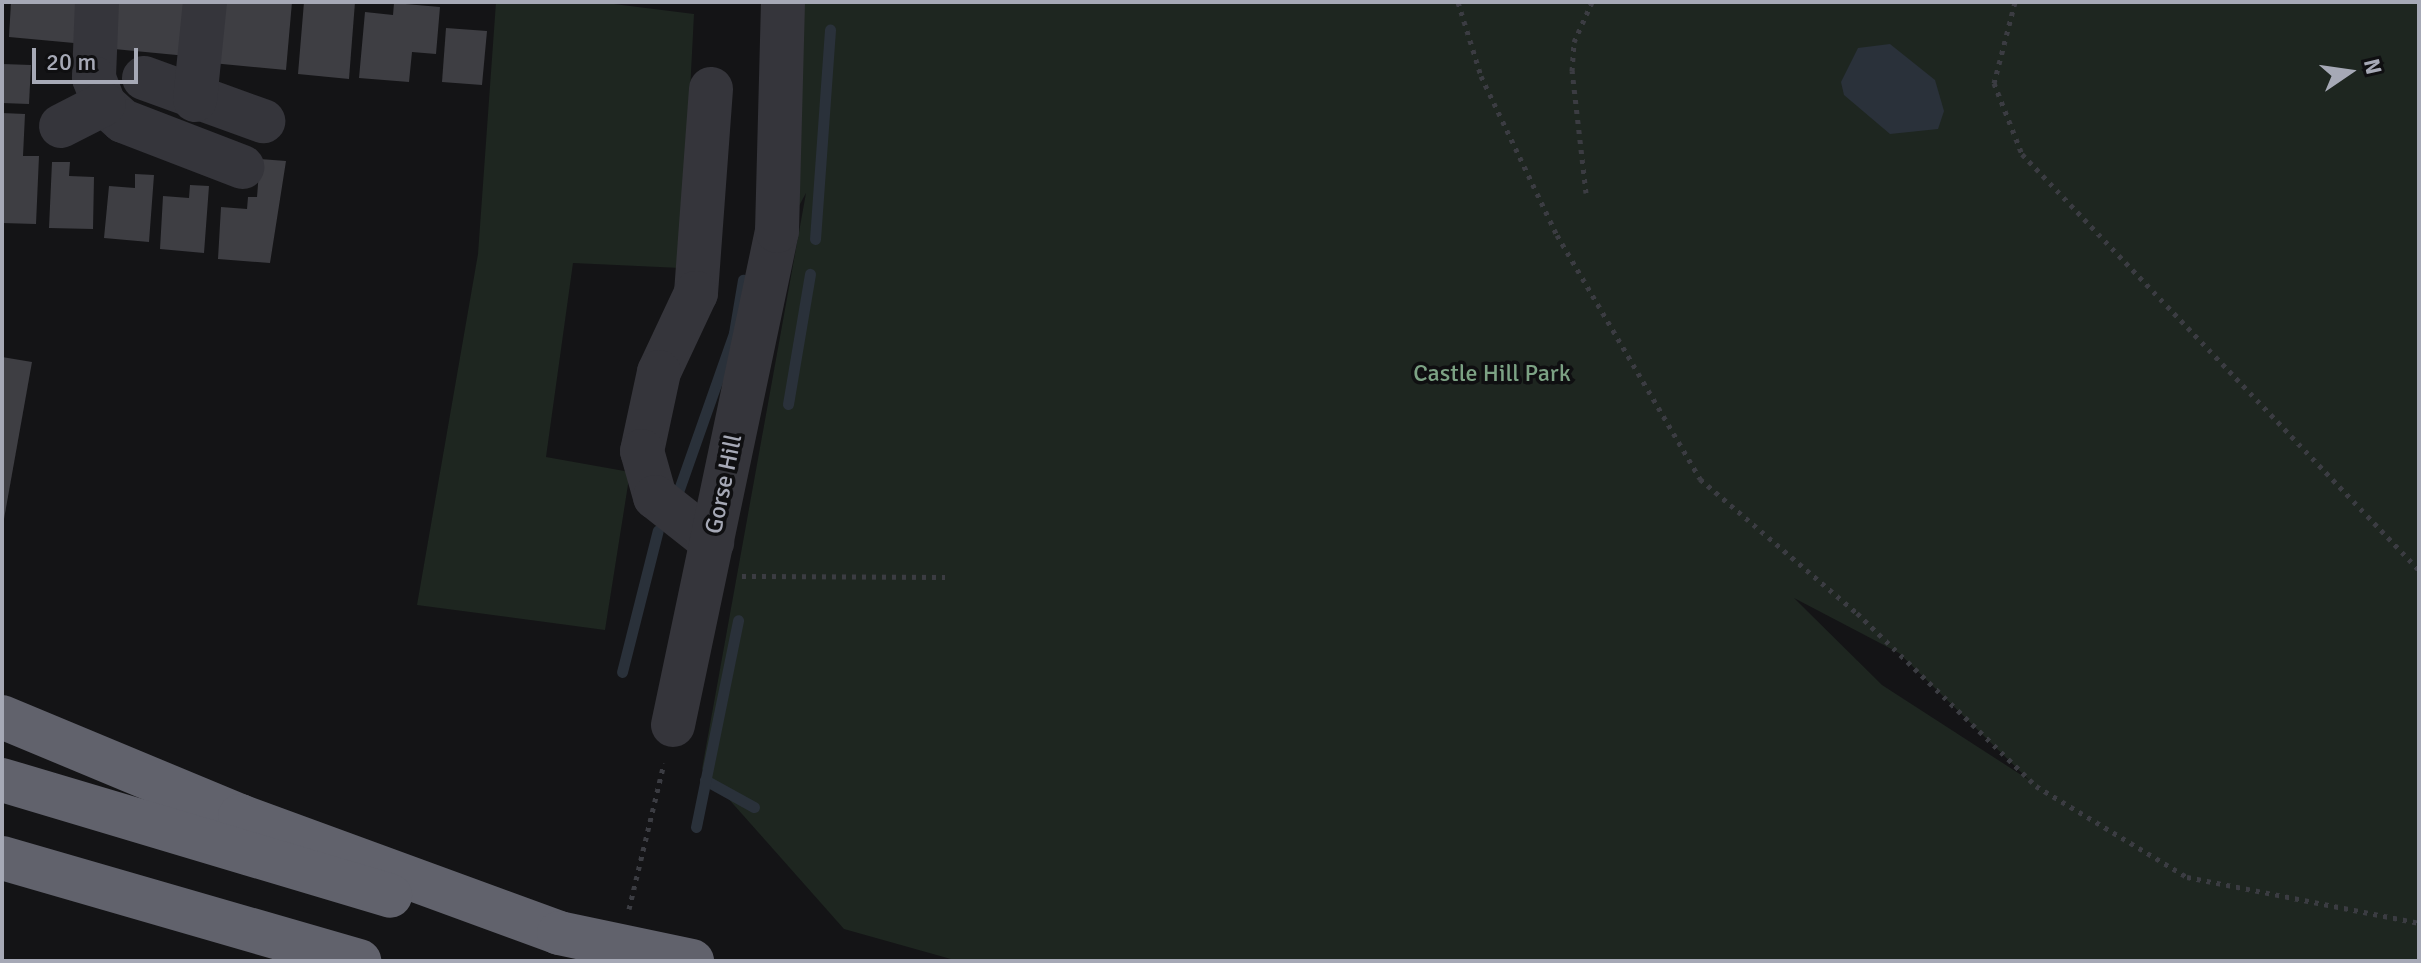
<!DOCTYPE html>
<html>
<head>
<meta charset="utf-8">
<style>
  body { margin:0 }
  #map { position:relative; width:2421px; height:963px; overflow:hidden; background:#141416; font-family:Signika,sans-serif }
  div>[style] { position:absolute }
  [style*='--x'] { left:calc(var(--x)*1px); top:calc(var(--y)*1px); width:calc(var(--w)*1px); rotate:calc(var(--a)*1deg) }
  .green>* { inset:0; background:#1e2620 }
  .water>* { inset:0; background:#2a313a }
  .stream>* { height:11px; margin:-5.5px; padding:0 5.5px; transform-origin:5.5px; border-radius:5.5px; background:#2a313a }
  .building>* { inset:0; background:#3e3e43 }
  .path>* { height:5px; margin-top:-2.5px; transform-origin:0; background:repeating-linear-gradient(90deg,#3b3c42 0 4px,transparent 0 10px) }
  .minor>* { height:44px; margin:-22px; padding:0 22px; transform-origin:22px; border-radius:22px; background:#35353b }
  .highway>* { height:44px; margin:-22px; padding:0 22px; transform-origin:22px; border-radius:22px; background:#61626c }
  .highway-bridge>* { height:44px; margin:-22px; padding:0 22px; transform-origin:22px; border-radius:22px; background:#61626c }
  span { translate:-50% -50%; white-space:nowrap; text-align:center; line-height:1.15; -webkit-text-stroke:7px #0f0f11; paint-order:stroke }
  .park-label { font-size:24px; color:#7ca284 }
  .street-label { font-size:24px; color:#a6a9b6 }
  .frame { position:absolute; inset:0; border:4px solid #a6a9b6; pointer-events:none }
  .north { position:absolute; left:2309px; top:32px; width:80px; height:80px; -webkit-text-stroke:6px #0f0f11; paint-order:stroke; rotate:77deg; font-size:22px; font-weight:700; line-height:32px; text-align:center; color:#a6a9b6 }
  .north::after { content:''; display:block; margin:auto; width:28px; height:36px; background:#a6a9b6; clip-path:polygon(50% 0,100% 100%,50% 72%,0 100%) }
  .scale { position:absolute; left:32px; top:48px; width:106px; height:36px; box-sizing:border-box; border:4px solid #a6a9b6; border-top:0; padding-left:10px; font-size:24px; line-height:28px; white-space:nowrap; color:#a6a9b6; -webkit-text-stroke:6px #0f0f11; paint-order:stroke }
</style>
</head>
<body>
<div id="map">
  <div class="green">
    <i style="clip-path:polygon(496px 2px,598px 2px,694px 14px,681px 268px,573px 263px,546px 457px,630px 472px,605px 630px,417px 605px,478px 254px)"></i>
    <i style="clip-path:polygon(evenodd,791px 2px,2419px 2px,2419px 961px,958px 961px,844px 929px,702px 769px,806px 193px,786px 230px,791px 2px,1794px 598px,1899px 653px,2029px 780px,1882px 685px,1794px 598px)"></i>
  </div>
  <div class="water">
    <i style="clip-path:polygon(1890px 44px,1935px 80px,1944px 111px,1938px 129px,1890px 134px,1844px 95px,1841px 82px,1858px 48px)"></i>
  </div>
  <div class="stream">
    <i style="--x:815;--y:239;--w:210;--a:-85.9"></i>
    <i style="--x:788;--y:404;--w:132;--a:-80.4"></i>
    <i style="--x:677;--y:495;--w:172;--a:-70.6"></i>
    <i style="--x:734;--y:333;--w:54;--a:-80.4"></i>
    <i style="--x:622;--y:672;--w:146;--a:-75.8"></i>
    <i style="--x:705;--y:780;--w:56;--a:28.9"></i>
    <i style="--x:696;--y:827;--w:211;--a:-78.5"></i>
  </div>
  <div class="building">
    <i style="clip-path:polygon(11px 2px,78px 2px,74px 43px,9px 37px)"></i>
    <i style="clip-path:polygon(118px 2px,192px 2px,187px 56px,114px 49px)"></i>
    <i style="clip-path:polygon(218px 2px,292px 2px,286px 70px,212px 63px)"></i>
    <i style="clip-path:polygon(304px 2px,355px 2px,349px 79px,298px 74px)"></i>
    <i style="clip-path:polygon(394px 3px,440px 7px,436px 54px,412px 52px,409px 82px,359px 78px,365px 12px,393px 15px)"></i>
    <i style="clip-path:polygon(446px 28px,487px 31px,482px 85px,442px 82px)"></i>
    <i style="clip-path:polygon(2px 64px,31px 65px,29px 104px,2px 103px)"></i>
    <i style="clip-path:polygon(2px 113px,25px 114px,23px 156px,39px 156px,36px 224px,2px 223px)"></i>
    <i style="clip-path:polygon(260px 159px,286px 161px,270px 263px,218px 259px,221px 207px,247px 209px,248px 197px,257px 197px)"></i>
    <i style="clip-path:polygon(52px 162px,70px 162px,69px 176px,94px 177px,93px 229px,49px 228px)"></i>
    <i style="clip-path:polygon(135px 174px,154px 175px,149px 242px,104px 238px,109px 186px,135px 188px)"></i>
    <i style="clip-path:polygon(190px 185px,209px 186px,204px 253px,160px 249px,163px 196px,189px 198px)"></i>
    <i style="clip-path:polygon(2px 357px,32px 362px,4px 519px,2px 518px)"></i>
  </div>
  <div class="path">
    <i style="--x:1458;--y:2;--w:77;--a:72.7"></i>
    <i style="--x:1481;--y:76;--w:176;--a:64.5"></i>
    <i style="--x:1557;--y:235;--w:283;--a:59.6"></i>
    <i style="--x:1700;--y:479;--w:206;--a:40.5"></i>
    <i style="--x:1857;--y:613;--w:249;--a:44"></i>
    <i style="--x:2036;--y:786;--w:176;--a:31.1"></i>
    <i style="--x:2187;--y:877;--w:237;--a:11.2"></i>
    <i style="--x:2015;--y:2;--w:84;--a:104.5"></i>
    <i style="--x:1994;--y:83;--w:76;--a:68.5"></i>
    <i style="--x:2022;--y:154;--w:575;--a:46.34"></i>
    <i style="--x:1586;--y:193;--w:123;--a:-96.5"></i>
    <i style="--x:1572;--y:71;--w:29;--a:-86"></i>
    <i style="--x:1574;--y:42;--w:44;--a:-65.8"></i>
    <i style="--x:742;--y:576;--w:203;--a:0.3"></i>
    <i style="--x:629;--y:909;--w:150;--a:-76.5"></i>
  </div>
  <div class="minor">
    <i style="--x:97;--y:2;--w:76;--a:92.3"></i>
    <i style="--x:94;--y:78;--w:28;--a:69"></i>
    <i style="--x:104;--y:104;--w:25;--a:42"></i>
    <i style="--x:123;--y:121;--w:128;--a:21.1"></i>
    <i style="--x:144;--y:78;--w:127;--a:19.9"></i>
    <i style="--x:711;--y:89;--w:205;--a:94.2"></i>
    <i style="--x:696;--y:293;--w:87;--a:115.1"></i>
    <i style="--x:659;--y:372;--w:81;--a:102.1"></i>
    <i style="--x:642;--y:451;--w:48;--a:74.2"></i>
    <i style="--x:655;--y:497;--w:73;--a:38.3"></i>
    <i style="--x:195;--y:100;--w:99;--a:-84.2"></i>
    <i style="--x:61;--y:126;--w:48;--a:-27.1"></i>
    <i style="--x:673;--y:725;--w:505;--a:-78.11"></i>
    <i style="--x:777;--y:231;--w:229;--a:-88.5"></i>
  </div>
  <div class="highway">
    <i style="--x:2;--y:717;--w:258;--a:22.6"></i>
    <i style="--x:240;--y:816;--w:340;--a:20.1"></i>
    <i style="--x:2;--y:780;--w:405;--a:16.6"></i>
    <i style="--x:2;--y:858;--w:372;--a:16.1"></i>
  </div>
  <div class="highway-bridge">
    <i style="--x:559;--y:933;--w:136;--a:11.9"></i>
  </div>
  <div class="park-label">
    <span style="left:1492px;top:374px">Castle Hill Park</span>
  </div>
  <div class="street-label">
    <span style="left:724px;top:484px;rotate:-78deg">Gorse Hill</span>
  </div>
  <div class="frame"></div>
  <div class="north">N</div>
  <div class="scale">20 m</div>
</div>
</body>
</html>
